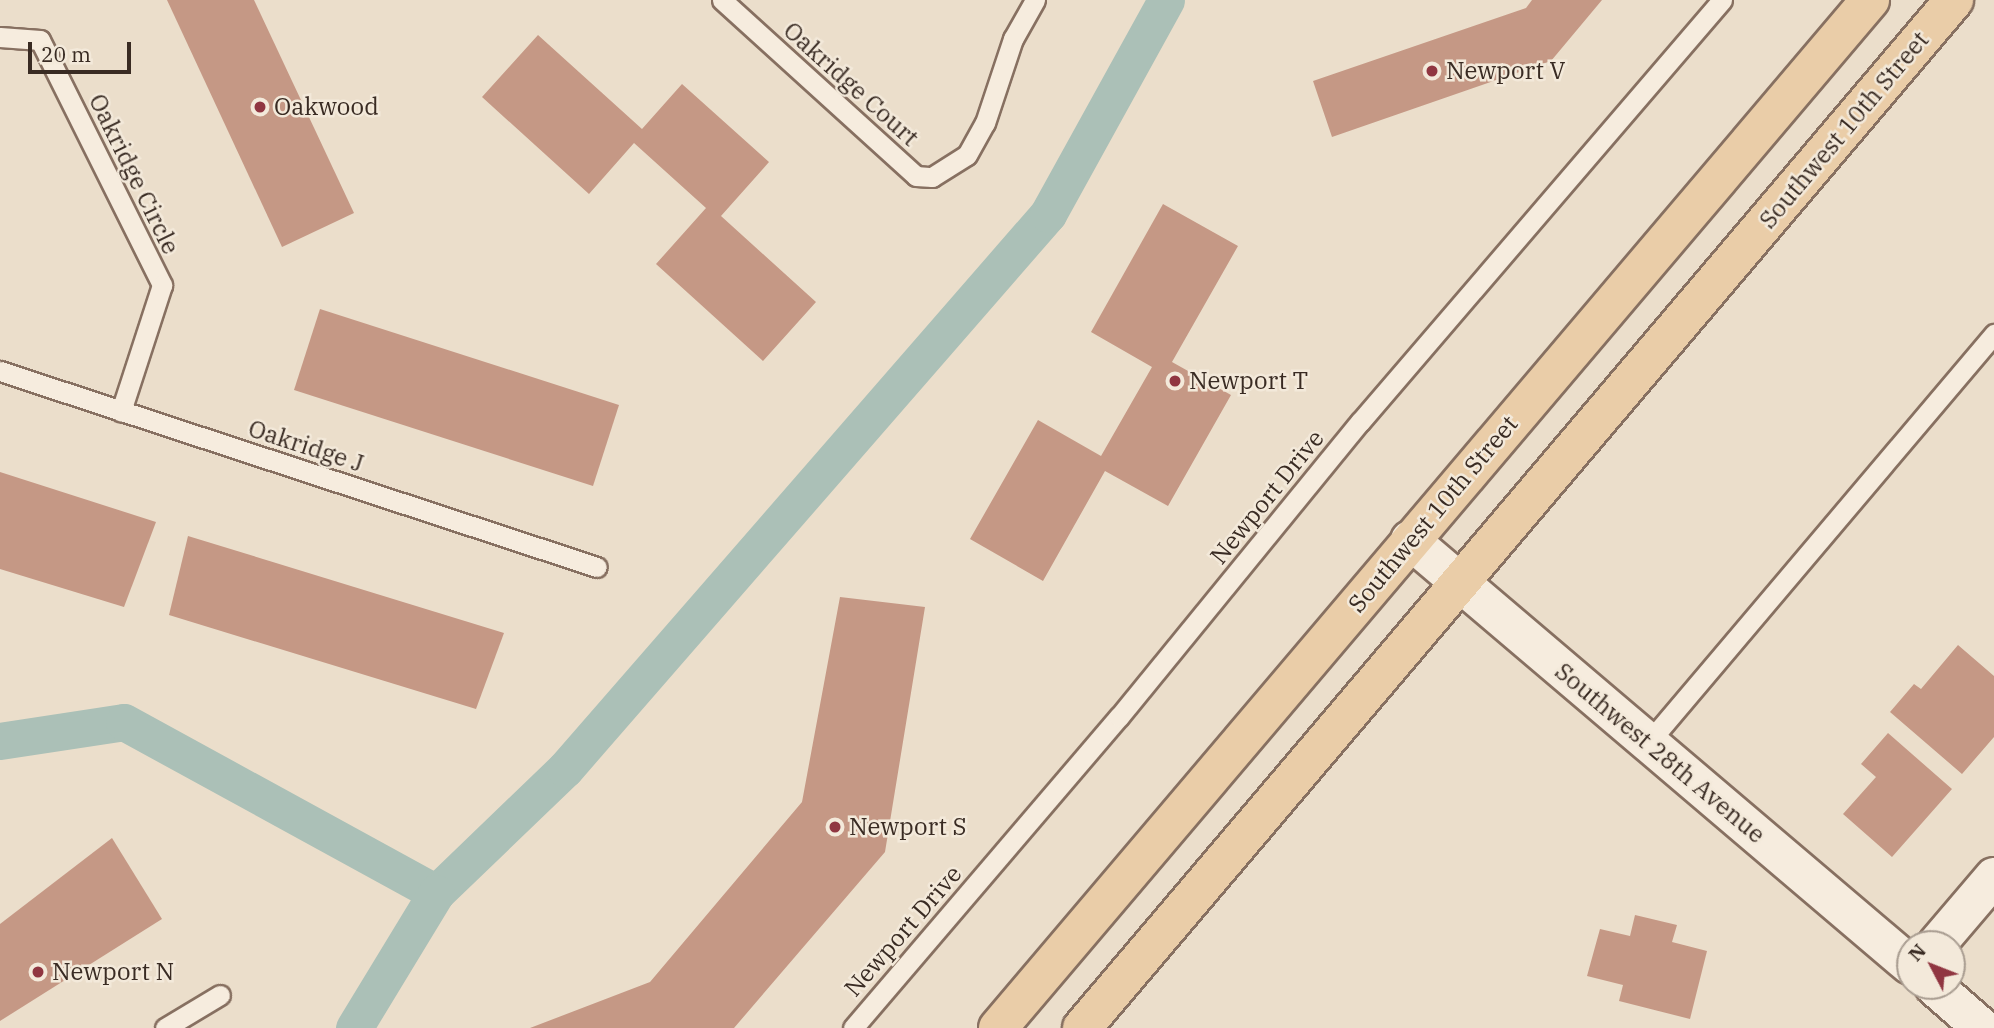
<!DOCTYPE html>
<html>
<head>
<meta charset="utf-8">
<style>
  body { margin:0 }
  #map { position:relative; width:1994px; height:1028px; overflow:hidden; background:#ebdecb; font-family:"IBM Plex Serif",serif }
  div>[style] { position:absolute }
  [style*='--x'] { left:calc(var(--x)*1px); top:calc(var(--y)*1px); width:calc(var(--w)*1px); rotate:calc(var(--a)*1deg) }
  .canal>* { height:37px; margin:-18.5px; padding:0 18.5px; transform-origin:18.5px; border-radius:18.5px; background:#abc0b7 }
  .building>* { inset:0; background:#c59885 }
  .roads { filter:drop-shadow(2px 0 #877061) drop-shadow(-2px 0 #877061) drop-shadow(0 2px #877061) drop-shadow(0 -2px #877061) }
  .service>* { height:19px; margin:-9.5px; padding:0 9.5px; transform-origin:9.5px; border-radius:9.5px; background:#f6ecde }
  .minor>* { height:38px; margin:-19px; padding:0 19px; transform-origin:19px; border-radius:19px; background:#f6ecde }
  .primary>* { height:38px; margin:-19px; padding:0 19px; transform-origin:19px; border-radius:19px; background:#eacda8 }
  .dots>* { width:19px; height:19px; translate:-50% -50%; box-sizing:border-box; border:4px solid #f3e9da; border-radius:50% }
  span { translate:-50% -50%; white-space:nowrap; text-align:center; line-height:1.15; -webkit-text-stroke:5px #f3e9da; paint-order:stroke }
  .poi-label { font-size:24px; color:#392b23 }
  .left { translate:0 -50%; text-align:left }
  .street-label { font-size:24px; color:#392b23 }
  .north { position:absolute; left:1896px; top:930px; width:70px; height:70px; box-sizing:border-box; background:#f3e9da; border:2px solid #a99d91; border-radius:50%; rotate:312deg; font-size:19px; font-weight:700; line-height:28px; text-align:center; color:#392b23 }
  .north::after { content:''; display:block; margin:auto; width:24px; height:32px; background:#903641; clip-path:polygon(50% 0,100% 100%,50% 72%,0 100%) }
  .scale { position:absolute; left:28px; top:42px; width:103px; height:32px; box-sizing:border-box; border:4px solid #392b23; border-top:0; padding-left:9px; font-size:21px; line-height:24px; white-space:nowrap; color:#392b23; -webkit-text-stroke:5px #f3e9da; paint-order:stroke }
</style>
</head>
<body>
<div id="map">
  <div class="canal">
    <i style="--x:0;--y:741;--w:125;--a:-8.7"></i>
    <i style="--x:124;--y:722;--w:356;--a:28.7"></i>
    <i style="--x:436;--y:893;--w:179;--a:-43.9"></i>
    <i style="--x:565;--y:769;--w:736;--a:-48.97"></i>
    <i style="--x:1048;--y:214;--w:244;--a:-61.1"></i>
    <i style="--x:354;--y:1028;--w:158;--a:-58.7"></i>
  </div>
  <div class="building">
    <i style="clip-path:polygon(167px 0,254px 0,354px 213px,282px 247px)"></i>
    <i style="clip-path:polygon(1532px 0,1602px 0,1551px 61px,1332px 137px,1313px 81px,1526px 8px)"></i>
    <i style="clip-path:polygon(538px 35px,642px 129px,682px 84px,769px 162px,721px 216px,816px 302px,763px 361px,656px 264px,706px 208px,634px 143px,589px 194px,482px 97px)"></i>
    <i style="clip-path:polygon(1163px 204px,1238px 246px,1172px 362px,1231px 395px,1168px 506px,1105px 471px,1043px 581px,970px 539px,1038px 420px,1101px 456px,1152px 367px,1091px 332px)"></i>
    <i style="clip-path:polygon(320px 309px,619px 405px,593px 486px,294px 390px)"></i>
    <i style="clip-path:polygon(0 472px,156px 522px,124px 607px,0 569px)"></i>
    <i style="clip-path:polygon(188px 536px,504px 633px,476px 709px,169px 615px)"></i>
    <i style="clip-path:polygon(840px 597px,925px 607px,885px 852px,734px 1028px,530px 1028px,650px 982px,802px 802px)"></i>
    <i style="clip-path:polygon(1958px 645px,1994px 676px,1994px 737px,1962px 774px,1890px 712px,1914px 684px,1921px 689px)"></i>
    <i style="clip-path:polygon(1888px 733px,1952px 789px,1892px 857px,1843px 814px,1876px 777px,1861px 764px)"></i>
    <i style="clip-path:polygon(112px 838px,162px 919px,0 1021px,0 924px)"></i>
    <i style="clip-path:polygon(1635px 915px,1677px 925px,1672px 942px,1707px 951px,1690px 1019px,1619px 1001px,1623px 985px,1587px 976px,1600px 929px,1630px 936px)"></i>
  </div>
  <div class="roads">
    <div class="service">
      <i style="--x:722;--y:0;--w:262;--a:42.2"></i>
      <i style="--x:916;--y:176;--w:16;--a:4"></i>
      <i style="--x:932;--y:177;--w:41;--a:-32.2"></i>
      <i style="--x:967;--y:155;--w:37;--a:-61"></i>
      <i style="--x:985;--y:123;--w:89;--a:-71.6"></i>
      <i style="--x:1013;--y:39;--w:45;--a:-60.6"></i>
      <i style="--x:0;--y:37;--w:40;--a:4.3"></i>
      <i style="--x:40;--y:40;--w:274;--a:63.5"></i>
      <i style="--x:162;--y:285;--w:133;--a:108"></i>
      <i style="--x:0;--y:371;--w:628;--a:18.18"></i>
      <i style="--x:1648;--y:743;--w:536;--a:-49.77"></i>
      <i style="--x:165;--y:1028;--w:64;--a:-31"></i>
      <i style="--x:853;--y:1028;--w:409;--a:-49.5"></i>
      <i style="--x:1119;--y:717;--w:381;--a:-50.8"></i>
      <i style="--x:1360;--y:422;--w:556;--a:-49.38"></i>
    </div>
    <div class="minor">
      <i style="--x:1410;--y:540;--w:656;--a:40.36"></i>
      <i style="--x:1937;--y:944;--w:88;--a:-49.6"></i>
      <i style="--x:1934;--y:986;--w:64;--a:41.2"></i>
    </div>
    <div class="primary">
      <i style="--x:998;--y:1028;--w:1348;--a:-49.69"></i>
      <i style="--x:1082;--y:1028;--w:1348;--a:-49.69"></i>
    </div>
  </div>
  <div class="dots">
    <i style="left:1432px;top:71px;background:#903641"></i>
    <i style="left:260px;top:107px;background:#903641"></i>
    <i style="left:1175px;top:381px;background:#903641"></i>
    <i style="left:835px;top:827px;background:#903641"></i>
    <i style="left:38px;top:972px;background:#903641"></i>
  </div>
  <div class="poi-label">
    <span class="left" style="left:1446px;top:71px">Newport V</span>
    <span class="left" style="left:274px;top:107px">Oakwood</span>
    <span class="left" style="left:1189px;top:381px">Newport T</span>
    <span class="left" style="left:849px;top:827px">Newport S</span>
    <span class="left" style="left:52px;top:972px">Newport N</span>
  </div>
  <div class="street-label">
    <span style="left:851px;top:84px;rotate:42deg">Oakridge Court</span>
    <span style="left:1844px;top:130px;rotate:-50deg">Southwest 10th Street</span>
    <span style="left:134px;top:174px;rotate:64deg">Oakridge Circle</span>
    <span style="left:306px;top:446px;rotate:18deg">Oakridge J</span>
    <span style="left:1267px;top:497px;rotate:-51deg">Newport Drive</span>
    <span style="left:1433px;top:514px;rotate:-50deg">Southwest 10th Street</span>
    <span style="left:1660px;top:753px;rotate:40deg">Southwest 28th Avenue</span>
    <span style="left:903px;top:931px;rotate:-49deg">Newport Drive</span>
  </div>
  <div class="north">N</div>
  <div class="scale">20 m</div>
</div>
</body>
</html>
